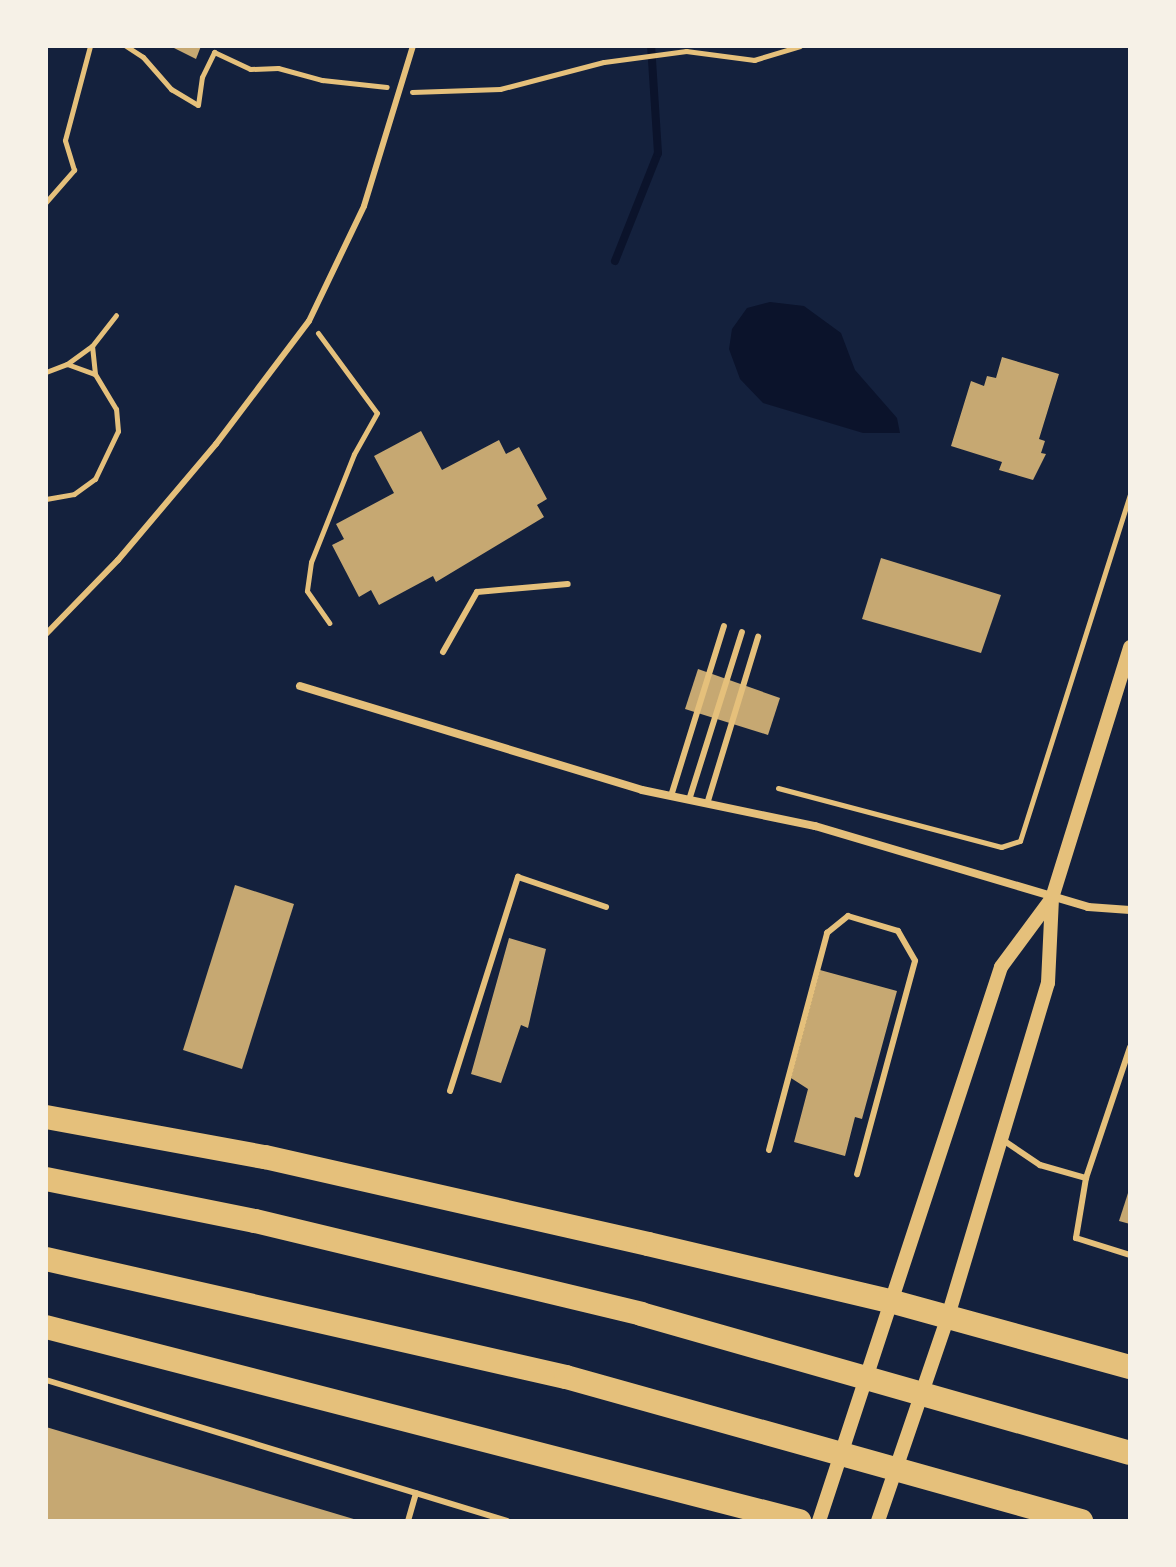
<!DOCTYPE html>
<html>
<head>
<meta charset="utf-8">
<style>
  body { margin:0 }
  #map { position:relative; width:1176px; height:1567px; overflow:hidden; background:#14213d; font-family:"Fira Sans Condensed",sans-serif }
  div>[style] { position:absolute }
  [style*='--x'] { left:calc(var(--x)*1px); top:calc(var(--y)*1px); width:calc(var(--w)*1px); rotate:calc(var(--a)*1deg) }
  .water>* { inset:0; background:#0b132b }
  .stream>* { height:8px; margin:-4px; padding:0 4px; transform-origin:4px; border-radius:4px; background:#0b132b }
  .building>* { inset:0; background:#c6a872 }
  .path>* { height:5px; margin:-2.5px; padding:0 2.5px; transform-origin:2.5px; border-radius:2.5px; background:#e5c07b }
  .service>* { height:6px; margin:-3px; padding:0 3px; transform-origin:3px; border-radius:3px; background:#e5c07b }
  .minor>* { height:8px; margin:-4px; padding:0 4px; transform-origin:4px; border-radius:4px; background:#e5c07b }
  .tertiary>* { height:14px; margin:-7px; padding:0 7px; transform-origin:7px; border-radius:7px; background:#e5c07b }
  .motorway>* { height:24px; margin:-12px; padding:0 12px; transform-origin:12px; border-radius:12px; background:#e5c07b }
  span { translate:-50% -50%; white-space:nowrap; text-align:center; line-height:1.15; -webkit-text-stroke:6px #f6f1e7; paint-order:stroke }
  .frame { position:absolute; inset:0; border:48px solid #f6f1e7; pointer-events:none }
</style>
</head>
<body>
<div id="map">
  <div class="water">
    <i style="clip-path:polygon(770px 302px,804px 306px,841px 333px,855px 370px,897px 418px,900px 433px,863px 433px,763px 403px,740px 379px,729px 349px,732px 329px,747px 308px)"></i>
  </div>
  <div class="stream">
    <i style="--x:615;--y:261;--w:116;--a:-68.3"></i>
    <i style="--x:658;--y:153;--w:107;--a:-93.7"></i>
  </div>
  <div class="building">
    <i style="clip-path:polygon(170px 46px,201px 46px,196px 59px)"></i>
    <i style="clip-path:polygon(1002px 357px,1059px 374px,1039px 439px,1045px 441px,1041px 453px,1046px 454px,1033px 480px,999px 470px,1002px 462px,951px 446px,971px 381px,984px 386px,987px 376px,996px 378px)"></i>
    <i style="clip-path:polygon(421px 431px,442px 470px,499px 440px,506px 454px,519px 447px,547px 499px,537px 505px,544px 517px,436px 582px,433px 576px,379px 605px,371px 590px,359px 597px,332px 545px,344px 539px,336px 524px,394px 493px,374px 456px)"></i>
    <i style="clip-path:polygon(881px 558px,1001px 595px,981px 653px,862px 619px)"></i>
    <i style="clip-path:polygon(698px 669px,780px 698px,768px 735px,685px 709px)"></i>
    <i style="clip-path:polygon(235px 885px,294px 904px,242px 1069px,183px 1050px)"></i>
    <i style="clip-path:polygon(509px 938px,546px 949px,528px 1028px,521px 1025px,501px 1083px,471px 1074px)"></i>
    <i style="clip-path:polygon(820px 970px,897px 991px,862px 1119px,855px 1117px,845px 1156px,794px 1142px,808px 1089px,791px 1078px)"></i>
    <i style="clip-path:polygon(1129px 1190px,1130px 1190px,1130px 1224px,1119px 1221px)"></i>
    <i style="clip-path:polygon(46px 1427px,357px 1520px,357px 1521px,46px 1521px)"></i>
  </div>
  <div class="path">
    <i style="--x:126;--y:46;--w:20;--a:33"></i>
    <i style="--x:143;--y:57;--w:43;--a:48.8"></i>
    <i style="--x:171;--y:89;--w:31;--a:31"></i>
    <i style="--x:198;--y:105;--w:28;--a:-82"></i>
    <i style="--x:202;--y:77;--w:28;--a:-64"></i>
    <i style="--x:214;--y:52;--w:40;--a:25"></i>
    <i style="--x:250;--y:69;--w:28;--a:-2"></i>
    <i style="--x:278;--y:68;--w:46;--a:15.3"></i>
    <i style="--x:322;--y:80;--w:65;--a:6.1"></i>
    <i style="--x:412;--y:92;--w:88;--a:-2"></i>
    <i style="--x:500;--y:89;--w:107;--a:-14.6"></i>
    <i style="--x:604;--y:62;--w:83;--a:-7.6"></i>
    <i style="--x:686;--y:51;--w:69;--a:7.5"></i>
    <i style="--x:754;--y:60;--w:48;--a:-16.9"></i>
    <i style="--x:46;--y:202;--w:43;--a:-48.8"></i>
    <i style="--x:74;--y:170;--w:31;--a:-107"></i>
    <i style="--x:65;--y:140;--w:97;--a:-75.1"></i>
    <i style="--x:318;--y:333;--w:99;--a:53.6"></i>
    <i style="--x:377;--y:413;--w:47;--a:119.3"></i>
    <i style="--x:354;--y:454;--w:116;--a:111.7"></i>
    <i style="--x:311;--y:562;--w:29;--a:98"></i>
    <i style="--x:307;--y:591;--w:39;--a:55"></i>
    <i style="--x:67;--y:364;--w:29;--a:20"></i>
    <i style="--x:46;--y:372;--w:22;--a:-21"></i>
    <i style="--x:67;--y:364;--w:31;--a:-36"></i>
    <i style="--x:92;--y:346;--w:39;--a:-52"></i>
    <i style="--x:46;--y:499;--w:28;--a:-10"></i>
    <i style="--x:74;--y:494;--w:26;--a:-36"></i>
    <i style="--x:95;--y:479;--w:53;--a:-64.4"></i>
    <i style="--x:118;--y:431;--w:22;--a:-95"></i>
    <i style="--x:116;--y:409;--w:41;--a:-121"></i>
    <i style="--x:95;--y:374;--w:28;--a:-96"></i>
    <i style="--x:778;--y:788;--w:231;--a:14.8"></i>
    <i style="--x:1001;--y:847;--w:20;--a:-18"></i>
    <i style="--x:1020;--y:841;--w:363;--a:-72.4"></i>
  </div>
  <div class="service">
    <i style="--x:46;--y:634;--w:103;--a:-45.8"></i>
    <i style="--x:118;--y:560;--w:152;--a:-49.8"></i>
    <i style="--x:216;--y:444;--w:154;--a:-52.9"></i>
    <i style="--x:309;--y:321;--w:127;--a:-64.4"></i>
    <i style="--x:364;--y:206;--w:167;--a:-73"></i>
    <i style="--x:443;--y:652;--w:69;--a:-60.5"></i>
    <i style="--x:477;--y:592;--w:91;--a:-5"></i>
    <i style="--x:671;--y:796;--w:178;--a:-72.7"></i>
    <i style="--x:689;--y:800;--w:176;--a:-72.5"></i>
    <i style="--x:707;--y:804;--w:175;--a:-73"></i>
    <i style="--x:450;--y:1091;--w:225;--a:-72.4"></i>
    <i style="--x:518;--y:877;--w:93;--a:18.8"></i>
    <i style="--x:1003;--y:1140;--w:45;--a:34"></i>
    <i style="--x:1040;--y:1165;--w:48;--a:15.8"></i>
    <i style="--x:1086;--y:1178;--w:61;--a:99.5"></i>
    <i style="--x:1076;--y:1238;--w:57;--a:17.5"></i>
    <i style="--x:769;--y:1150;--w:225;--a:-75"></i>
    <i style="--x:827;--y:933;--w:27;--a:-39"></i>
    <i style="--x:848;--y:916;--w:52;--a:16.7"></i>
    <i style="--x:898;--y:931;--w:34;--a:60"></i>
    <i style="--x:915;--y:961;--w:221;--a:105.2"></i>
    <i style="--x:1086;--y:1178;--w:138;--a:-71.4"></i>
    <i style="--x:46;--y:1380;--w:482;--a:17"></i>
    <i style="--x:408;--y:1521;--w:29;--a:-74"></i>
  </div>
  <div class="minor">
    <i style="--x:300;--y:686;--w:357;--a:16.9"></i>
    <i style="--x:642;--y:790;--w:177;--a:11.8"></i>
    <i style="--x:815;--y:826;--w:285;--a:16.5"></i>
    <i style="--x:1088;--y:907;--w:42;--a:4.1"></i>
  </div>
  <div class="tertiary">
    <i style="--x:819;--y:1521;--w:583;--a:-71.81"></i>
    <i style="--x:1001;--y:967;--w:86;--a:-53.5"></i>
    <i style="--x:878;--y:1521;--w:217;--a:-71.1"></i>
    <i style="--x:948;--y:1316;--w:348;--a:-73.3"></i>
    <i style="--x:1048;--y:983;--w:85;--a:-87.3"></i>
    <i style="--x:1052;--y:898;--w:263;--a:-72.7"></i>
  </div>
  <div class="motorway">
    <i style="--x:46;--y:1117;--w:223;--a:10.4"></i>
    <i style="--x:265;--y:1157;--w:393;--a:12.8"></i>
    <i style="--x:648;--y:1244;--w:249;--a:13.3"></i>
    <i style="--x:890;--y:1301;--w:249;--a:15.4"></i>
    <i style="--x:46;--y:1179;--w:213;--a:11.4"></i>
    <i style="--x:255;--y:1221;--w:397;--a:13.5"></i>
    <i style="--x:641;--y:1314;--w:508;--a:15.87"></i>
    <i style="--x:46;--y:1259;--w:533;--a:12.79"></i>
    <i style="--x:566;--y:1377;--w:535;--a:15.62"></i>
    <i style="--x:46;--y:1327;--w:778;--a:14.45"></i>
  </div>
  <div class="frame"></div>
</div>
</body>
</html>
